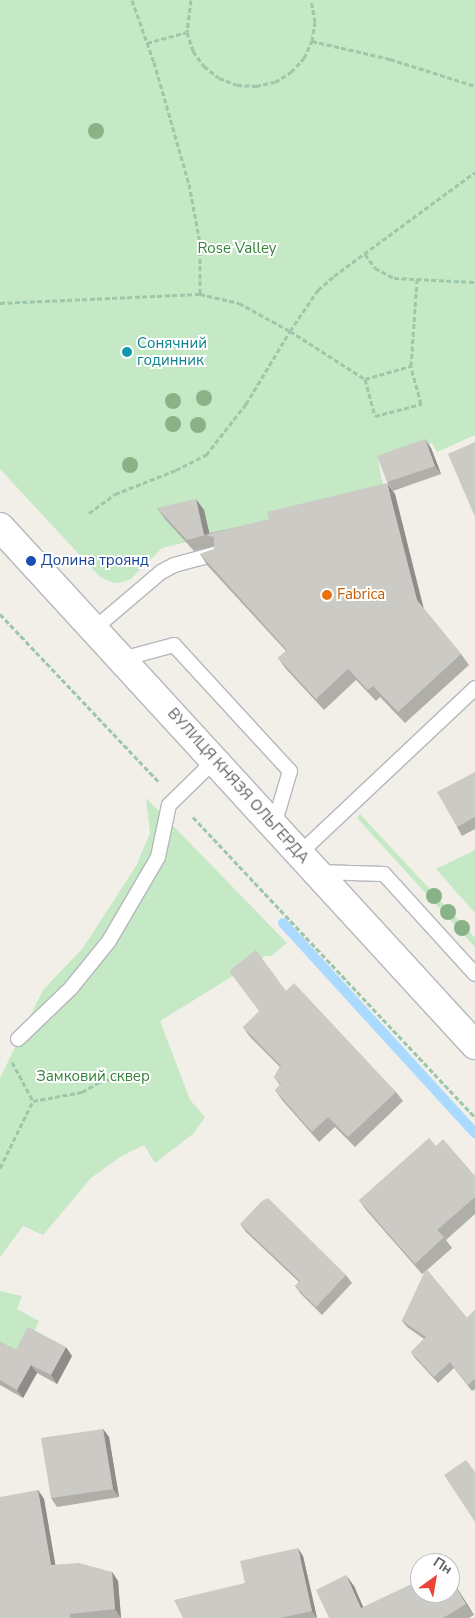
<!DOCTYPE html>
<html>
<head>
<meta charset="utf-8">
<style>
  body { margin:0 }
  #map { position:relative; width:475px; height:1618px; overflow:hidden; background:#f1efe8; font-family:"Nunito Sans",sans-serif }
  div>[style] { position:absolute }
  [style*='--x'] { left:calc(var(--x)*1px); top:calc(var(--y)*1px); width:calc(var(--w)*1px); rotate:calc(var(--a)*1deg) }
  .green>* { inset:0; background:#c5e8c5 }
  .stream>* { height:10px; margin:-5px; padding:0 5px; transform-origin:5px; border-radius:5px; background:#aadaff }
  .path>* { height:3px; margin-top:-1.5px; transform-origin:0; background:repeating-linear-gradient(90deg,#9cc7a9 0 5px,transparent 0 7.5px) }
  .roads { filter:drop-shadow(1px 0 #b5b8bc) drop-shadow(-1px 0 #b5b8bc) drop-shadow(0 1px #b5b8bc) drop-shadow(0 -1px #b5b8bc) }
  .service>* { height:14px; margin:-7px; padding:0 7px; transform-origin:7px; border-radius:7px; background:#fff }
  .secondary>* { height:28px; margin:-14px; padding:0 14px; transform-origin:14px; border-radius:14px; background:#fff }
  .trees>* { width:16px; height:16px; margin:-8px; border-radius:50%; background:#89b387 }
  .wall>* { inset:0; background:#afaea9 }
  .shaded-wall>* { inset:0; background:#8f8d8a }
  .building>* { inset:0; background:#cccac5 }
  .dots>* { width:14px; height:14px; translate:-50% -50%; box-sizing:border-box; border:2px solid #fff; border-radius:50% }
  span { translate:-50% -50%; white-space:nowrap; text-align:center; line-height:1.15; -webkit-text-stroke:4px #fff; paint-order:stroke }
  .park-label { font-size:15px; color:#348238 }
  .culture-label { font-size:15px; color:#0d838f }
  .left { translate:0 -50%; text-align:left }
  .transit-label { font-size:15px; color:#164399 }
  .food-label { font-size:15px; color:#c56008 }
  .street-label { font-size:15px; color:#5f6368 }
  .north { position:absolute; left:410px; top:1553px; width:50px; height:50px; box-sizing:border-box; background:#fff; border:1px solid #bfc1c3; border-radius:50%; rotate:32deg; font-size:14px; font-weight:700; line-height:20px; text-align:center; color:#5f6368 }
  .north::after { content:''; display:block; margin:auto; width:18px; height:22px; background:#ea4335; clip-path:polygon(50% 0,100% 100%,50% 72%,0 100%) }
</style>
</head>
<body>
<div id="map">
  <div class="green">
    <i style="clip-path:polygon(0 0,475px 0,475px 435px,437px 452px,432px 443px,378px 461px,385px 494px,162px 548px,131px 579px,123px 582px,114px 583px,100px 577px,0 469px)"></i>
    <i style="clip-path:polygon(146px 798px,287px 943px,271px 956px,265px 956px,160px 1021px,190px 1100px,205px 1117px,194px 1133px,155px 1163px,144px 1145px,120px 1157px,91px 1178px,43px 1235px,23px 1226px,0 1257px,0 1078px,43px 990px,83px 948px,136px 866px,150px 833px)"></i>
    <i style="clip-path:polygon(360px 814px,475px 938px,475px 947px,357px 818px)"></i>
    <i style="clip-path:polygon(475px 850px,475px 913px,436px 869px)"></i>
    <i style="clip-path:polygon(0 1291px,22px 1296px,17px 1309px,39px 1321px,22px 1359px,0 1358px)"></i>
  </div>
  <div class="stream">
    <i style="--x:283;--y:923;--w:285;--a:47.6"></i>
  </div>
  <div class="path">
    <i style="--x:132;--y:0;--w:66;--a:70.5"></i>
    <i style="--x:154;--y:62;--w:127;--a:74"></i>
    <i style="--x:189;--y:184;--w:60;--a:79.4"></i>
    <i style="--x:200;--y:243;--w:51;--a:90"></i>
    <i style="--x:191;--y:0;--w:32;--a:97"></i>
    <i style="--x:187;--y:32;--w:20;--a:72"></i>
    <i style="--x:193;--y:51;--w:19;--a:54"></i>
    <i style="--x:204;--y:66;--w:19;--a:39"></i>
    <i style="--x:219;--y:78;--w:19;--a:21"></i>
    <i style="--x:237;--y:85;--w:19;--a:3"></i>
    <i style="--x:256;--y:86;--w:19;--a:-12"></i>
    <i style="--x:275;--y:82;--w:19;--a:-32"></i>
    <i style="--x:291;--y:72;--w:19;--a:-47"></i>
    <i style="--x:304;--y:58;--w:19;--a:-65"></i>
    <i style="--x:312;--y:41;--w:19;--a:-81"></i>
    <i style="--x:315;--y:22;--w:22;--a:-100"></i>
    <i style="--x:312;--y:41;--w:80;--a:13"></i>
    <i style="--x:390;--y:59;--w:89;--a:17.6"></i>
    <i style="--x:147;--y:43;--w:41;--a:-15.4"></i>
    <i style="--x:365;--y:254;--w:17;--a:54"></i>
    <i style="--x:375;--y:268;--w:21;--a:28"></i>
    <i style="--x:394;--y:278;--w:81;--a:2.8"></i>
    <i style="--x:0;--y:303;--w:200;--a:-2.6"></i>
    <i style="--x:200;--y:294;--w:40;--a:13"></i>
    <i style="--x:239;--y:303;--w:58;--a:28.8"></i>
    <i style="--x:290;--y:331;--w:50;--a:-55.7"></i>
    <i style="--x:318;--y:290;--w:21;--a:-41"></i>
    <i style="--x:334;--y:276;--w:175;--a:-36.4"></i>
    <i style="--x:365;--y:379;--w:38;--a:75"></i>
    <i style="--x:375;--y:416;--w:48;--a:-14.6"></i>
    <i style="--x:421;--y:404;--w:39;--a:-105"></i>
    <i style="--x:89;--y:513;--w:32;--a:-36"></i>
    <i style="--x:115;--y:494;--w:66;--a:-21.5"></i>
    <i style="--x:176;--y:470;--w:34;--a:-27"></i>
    <i style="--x:206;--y:455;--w:65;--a:-51.9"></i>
    <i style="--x:246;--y:404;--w:85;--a:-58.9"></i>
    <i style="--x:290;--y:331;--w:89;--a:32.6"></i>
    <i style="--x:365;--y:379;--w:48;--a:-15.8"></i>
    <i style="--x:411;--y:366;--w:86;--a:-86"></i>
    <i style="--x:0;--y:614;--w:231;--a:46.6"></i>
    <i style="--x:193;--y:817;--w:412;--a:46.8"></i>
    <i style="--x:12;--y:1062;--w:44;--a:61.7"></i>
    <i style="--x:33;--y:1101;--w:50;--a:-10.4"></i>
    <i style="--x:82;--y:1092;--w:20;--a:-30"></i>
    <i style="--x:99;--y:1082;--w:25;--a:-16"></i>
    <i style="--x:0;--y:1168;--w:75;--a:-63.8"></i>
  </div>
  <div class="roads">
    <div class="service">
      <i style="--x:94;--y:629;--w:88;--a:-40.4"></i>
      <i style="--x:161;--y:572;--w:15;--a:-28"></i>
      <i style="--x:174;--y:565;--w:42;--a:-15"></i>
      <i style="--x:122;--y:659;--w:54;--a:-15.1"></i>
      <i style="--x:174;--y:645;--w:171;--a:47.4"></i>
      <i style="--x:290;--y:771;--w:56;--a:106.5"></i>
      <i style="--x:299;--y:854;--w:242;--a:-43.3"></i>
      <i style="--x:318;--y:872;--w:66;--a:1.7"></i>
      <i style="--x:384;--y:874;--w:135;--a:47.7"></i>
      <i style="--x:18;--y:1039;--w:74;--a:-43.9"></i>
      <i style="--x:71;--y:988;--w:60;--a:-51"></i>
      <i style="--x:109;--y:941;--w:97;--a:-59.7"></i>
      <i style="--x:158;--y:857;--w:53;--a:-78.1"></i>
      <i style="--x:169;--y:805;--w:64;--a:-44.4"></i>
    </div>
    <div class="secondary">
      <i style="--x:0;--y:527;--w:703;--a:47.48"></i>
    </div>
  </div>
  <div class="trees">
    <i style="left:96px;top:131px"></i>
    <i style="left:204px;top:398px"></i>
    <i style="left:173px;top:401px"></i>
    <i style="left:173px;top:424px"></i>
    <i style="left:198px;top:425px"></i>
    <i style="left:130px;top:465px"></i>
    <i style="left:434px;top:896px"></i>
    <i style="left:448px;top:912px"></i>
    <i style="left:462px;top:928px"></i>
  </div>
  <div class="wall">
    <i style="clip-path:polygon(431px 448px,441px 474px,393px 491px,387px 482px)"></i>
    <i style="clip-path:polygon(395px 494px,424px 609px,461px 654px,469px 665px,405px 723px,380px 697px,376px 701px,356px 680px,324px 710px,286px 669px,278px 658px,286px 651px,207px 565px,200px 554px,214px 549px,214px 546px,194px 551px,165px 519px,157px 508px,204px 510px,209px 533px)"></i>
    <i style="clip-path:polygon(475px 772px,475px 829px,462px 836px,457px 827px)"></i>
    <i style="clip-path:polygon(286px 991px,396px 1092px,403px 1101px,355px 1147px,335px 1127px,319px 1142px,282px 1100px,275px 1090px,280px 1085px,274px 1077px,280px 1067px,250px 1037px,243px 1027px)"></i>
    <i style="clip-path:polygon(436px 1146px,475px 1176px,475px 1214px,446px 1240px,452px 1248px,427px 1270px,467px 1318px,475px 1310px,475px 1389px,472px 1391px,454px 1368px,438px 1383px,415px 1358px,411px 1352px,424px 1339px,407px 1327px,402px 1321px,425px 1272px,422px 1274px,366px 1210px,359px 1200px)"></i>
    <i style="clip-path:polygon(240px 1224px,346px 1275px,352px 1283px,322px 1315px,301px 1294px,295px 1286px,299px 1282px,246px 1232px)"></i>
    <i style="clip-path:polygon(0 1342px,16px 1350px,72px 1356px,57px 1384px,37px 1373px,23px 1398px,0 1385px)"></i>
    <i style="clip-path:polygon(103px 1429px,109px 1437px,119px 1497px,57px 1507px,51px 1498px)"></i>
    <i style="clip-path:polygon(38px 1490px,44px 1499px,55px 1565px,112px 1572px,118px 1581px,121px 1618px,0 1618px)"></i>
    <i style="clip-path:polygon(303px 1556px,317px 1618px,183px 1618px,245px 1583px)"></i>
    <i style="clip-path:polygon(450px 1577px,474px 1615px,469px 1618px,329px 1618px,354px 1586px,363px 1607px,450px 1593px)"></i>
  </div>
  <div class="shaded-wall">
    <i style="clip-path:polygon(425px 439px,431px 448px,441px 474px,435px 466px)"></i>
    <i style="clip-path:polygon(387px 483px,395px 494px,424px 611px,417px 600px)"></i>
    <i style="clip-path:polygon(196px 499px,204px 510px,210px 536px,204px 535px)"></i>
    <i style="clip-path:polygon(66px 1347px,72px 1356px,57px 1384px,51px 1375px)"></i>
    <i style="clip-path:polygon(31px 1365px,37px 1373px,23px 1398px,17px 1390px)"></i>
    <i style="clip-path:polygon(103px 1429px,109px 1437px,119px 1497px,113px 1489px)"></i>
    <i style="clip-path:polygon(38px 1490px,44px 1499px,57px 1574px,51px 1565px)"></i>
    <i style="clip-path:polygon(298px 1548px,303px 1556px,317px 1618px,312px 1611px)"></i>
    <i style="clip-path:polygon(112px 1572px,118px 1581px,121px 1618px,115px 1609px)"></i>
    <i style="clip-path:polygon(346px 1575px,354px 1586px,368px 1618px,361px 1608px)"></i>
    <i style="clip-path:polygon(450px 1577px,474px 1615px,466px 1604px)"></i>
  </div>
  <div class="building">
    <i style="clip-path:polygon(425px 439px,435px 466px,387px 482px,377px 456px)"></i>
    <i style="clip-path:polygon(475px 442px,475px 517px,448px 454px)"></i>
    <i style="clip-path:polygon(387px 483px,417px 600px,461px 654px,398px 712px,373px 686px,368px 690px,348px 669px,316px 699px,278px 658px,287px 650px,200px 554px,214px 549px,214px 537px,206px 535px,187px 540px,157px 508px,196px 499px,204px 535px,269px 519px,267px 512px)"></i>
    <i style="clip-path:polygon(475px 772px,475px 817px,457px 827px,437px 792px)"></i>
    <i style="clip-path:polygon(256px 950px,286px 991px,294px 983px,396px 1092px,348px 1137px,328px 1117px,312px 1132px,275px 1090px,281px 1084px,274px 1077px,281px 1066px,243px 1027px,259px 1011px,229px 971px)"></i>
    <i style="clip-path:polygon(429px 1138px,436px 1146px,443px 1139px,475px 1176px,475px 1197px,437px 1230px,444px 1237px,415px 1264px,359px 1200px)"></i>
    <i style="clip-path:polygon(268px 1198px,346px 1275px,316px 1307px,295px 1286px,300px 1281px,240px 1224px,262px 1201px)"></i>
    <i style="clip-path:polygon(426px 1269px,467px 1318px,475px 1310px,475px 1379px,468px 1385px,450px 1362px,434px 1377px,411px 1352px,426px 1337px,402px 1321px)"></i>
    <i style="clip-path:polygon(28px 1327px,66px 1347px,51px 1375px,31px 1365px,17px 1390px,0 1380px,0 1342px,16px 1350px)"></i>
    <i style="clip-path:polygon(103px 1429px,113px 1489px,51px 1498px,41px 1438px)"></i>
    <i style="clip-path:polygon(466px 1460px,475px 1472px,475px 1522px,444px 1475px)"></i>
    <i style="clip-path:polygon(38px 1490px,51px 1565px,79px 1563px,112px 1572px,115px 1609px,70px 1614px,70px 1618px,0 1618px,0 1497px)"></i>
    <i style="clip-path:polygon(298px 1548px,312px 1611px,280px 1618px,183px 1618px,174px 1600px,245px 1583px,240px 1561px)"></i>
    <i style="clip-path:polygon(346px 1575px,361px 1608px,420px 1580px,420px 1593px,450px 1593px,450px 1577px,466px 1604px,443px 1618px,329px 1618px,316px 1590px)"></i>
  </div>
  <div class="dots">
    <i style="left:127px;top:352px;background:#0f9aa8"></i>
    <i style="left:31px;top:561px;background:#1a4fb4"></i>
    <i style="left:327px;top:595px;background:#e8710a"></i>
  </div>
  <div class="park-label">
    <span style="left:237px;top:249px">Rose Valley</span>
    <span style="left:93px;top:1077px">Замковий сквер</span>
  </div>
  <div class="culture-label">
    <span class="left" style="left:137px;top:352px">Сонячний<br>годинник</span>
  </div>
  <div class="transit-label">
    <span class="left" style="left:41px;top:561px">Долина троянд</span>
  </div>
  <div class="food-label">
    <span class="left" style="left:337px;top:595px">Fabrica</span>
  </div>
  <div class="street-label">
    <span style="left:238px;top:786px;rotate:48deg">ВУЛИЦЯ КНЯЗЯ ОЛЬГЕРДА</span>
  </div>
  <div class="north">Пн</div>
</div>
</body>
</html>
